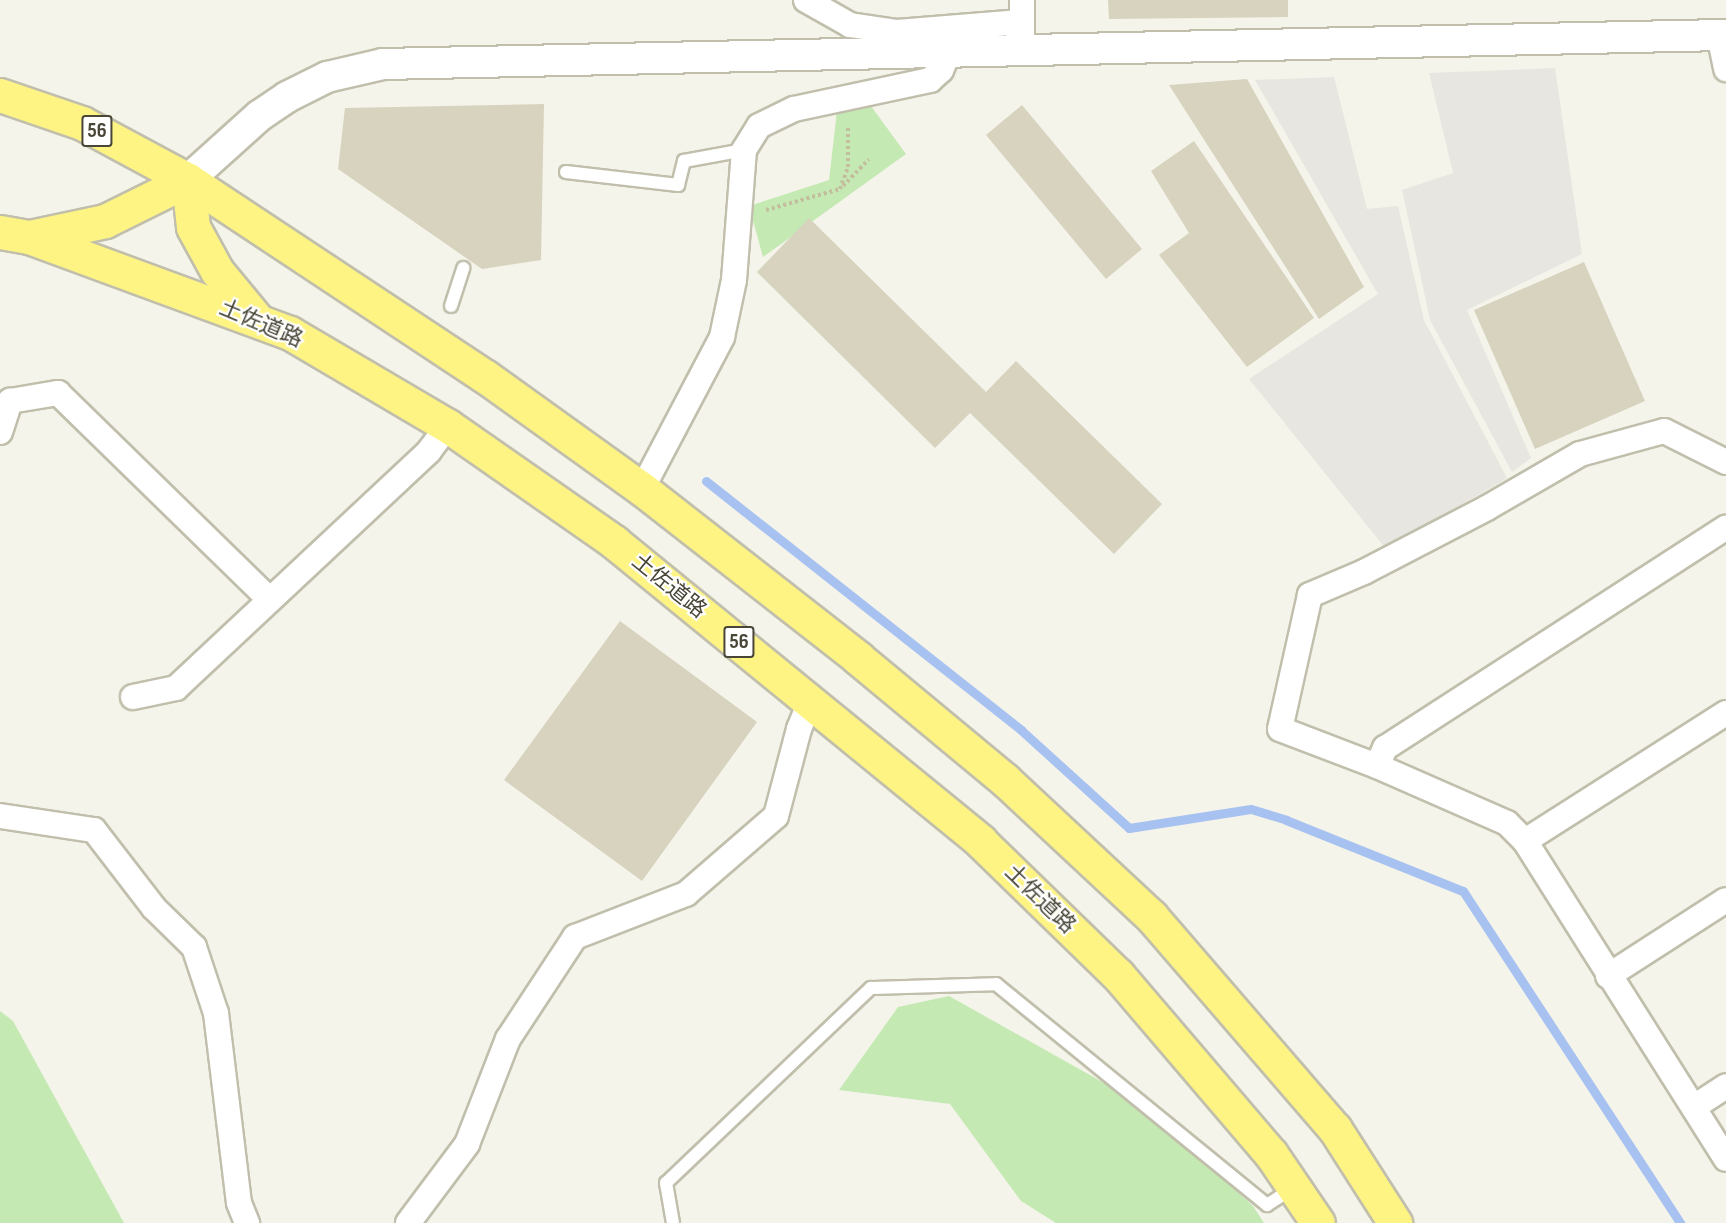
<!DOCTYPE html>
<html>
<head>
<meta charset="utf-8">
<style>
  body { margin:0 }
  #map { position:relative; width:1726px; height:1223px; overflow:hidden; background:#f5f4ea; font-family:"Sofia Sans Condensed","Noto Sans JP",sans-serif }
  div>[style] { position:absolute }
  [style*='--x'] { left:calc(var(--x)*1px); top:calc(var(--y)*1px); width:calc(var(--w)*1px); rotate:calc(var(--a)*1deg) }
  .green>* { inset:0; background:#c4e9b3 }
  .parking>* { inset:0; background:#e7e6e1 }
  .stream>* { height:9px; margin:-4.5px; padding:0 4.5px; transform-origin:4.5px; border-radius:4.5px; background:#a7c2f1 }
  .building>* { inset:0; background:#d7d3bf }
  .path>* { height:4px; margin-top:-2px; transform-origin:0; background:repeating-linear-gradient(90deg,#c3be9e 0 3px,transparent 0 6px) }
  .roads { filter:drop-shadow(2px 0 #c1bfac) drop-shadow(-2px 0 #c1bfac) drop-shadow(0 2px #c1bfac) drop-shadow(0 -2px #c1bfac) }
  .service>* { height:12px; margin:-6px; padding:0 6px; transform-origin:6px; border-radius:6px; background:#fff }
  .minor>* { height:24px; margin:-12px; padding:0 12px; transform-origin:12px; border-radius:12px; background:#fff }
  .tertiary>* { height:30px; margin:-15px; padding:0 15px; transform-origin:15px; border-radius:15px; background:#fff }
  .trunk>* { height:33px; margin:-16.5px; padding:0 16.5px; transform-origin:16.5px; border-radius:16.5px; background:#fef483 }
  span { translate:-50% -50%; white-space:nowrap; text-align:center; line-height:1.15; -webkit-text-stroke:4.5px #fff; paint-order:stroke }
  .shield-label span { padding:2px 4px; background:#fff; border:2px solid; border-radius:4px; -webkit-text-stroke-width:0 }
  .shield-label { font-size:21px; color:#494638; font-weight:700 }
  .street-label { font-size:22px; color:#494638 }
</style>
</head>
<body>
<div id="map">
  <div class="green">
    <i style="clip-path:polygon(871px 106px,906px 154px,763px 257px,749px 206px,829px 180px,837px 111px)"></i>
    <i style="clip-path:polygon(949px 996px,1138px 1102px,1253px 1206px,1264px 1223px,1056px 1223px,1021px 1201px,950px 1104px,839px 1090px,898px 1007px)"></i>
    <i style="clip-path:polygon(0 1011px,13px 1021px,124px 1223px,0 1223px)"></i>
  </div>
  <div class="parking">
    <i style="clip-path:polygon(1555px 68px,1582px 254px,1467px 310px,1531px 458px,1512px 472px,1430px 320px,1402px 190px,1453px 173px,1429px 73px)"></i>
    <i style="clip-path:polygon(1334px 77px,1367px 209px,1398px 206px,1424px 320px,1507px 478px,1386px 549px,1249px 379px,1378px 294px,1255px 80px)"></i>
  </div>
  <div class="stream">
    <i style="--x:706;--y:481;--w:402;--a:38.3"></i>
    <i style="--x:1021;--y:730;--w:146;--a:42.2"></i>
    <i style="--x:1129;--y:828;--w:123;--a:-8.9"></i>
    <i style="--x:1251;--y:809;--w:37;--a:17"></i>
    <i style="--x:1286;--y:820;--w:191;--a:21.9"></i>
    <i style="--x:1463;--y:891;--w:397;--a:56.8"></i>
  </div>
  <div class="building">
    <i style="clip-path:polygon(1108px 0,1288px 0,1288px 17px,1109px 19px)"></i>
    <i style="clip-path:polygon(1247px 79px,1364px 287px,1319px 319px,1169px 85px)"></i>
    <i style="clip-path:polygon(544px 104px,541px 260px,482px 269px,338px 169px,345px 108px)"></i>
    <i style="clip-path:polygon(1022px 105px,1142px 249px,1106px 279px,986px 135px)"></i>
    <i style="clip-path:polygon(1194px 141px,1314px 318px,1247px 367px,1159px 255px,1189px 233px,1151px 171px)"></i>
    <i style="clip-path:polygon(809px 218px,986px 392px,1016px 361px,1162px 504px,1114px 554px,970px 413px,935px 448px,757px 272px)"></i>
    <i style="clip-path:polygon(1584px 262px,1645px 401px,1535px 449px,1474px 310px)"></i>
    <i style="clip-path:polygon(620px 621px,757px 722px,642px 881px,504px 780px)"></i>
  </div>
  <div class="path">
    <i style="--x:843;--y:186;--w:37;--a:-46"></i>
    <i style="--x:766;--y:210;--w:77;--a:-15.8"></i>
    <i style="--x:840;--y:189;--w:23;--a:-70"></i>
    <i style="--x:848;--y:167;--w:42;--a:-90"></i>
  </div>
  <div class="roads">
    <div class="service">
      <i style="--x:566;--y:172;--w:113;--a:6.6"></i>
      <i style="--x:678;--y:185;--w:25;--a:-76"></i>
      <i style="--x:684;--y:161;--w:61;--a:-10.4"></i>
      <i style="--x:451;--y:306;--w:40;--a:-72"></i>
      <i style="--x:673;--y:1223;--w:41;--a:-99.9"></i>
      <i style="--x:666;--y:1183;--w:283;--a:-43.6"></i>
      <i style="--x:871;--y:988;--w:125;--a:-1.8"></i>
      <i style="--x:996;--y:984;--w:350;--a:39.2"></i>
      <i style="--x:1267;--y:1205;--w:31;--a:-33"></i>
    </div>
    <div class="minor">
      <i style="--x:806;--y:0;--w:51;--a:29.6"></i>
      <i style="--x:850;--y:25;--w:48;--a:8.5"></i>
      <i style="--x:897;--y:32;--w:124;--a:-4.6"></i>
      <i style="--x:1719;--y:35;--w:35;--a:78"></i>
      <i style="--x:1022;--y:39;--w:39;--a:-90"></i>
      <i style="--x:0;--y:432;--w:33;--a:-72"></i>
      <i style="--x:10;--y:401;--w:49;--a:-9.5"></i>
      <i style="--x:58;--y:393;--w:296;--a:44.3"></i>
      <i style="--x:1726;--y:462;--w:69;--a:-153.4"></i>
      <i style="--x:1664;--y:431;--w:87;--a:164.7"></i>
      <i style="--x:1580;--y:454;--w:108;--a:149.9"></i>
      <i style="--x:1487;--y:508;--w:139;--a:152.5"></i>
      <i style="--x:1364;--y:572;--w:59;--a:156.9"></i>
      <i style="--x:1310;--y:595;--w:137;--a:102.6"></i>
      <i style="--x:1280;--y:729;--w:104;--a:20.9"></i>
      <i style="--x:1377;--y:766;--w:142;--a:23.7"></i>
      <i style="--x:1507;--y:823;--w:25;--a:45"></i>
      <i style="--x:1525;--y:841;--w:376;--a:57.7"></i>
      <i style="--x:642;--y:489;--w:172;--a:-62.2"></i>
      <i style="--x:722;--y:337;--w:58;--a:-78.1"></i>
      <i style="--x:734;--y:280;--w:130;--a:-85.6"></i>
      <i style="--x:744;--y:150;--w:28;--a:-58"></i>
      <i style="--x:759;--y:126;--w:39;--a:-26"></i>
      <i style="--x:794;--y:109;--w:139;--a:-12"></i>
      <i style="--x:930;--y:80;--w:15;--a:-42"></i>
      <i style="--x:941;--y:70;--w:20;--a:-66"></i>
      <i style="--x:133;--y:697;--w:44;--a:-11.8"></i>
      <i style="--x:176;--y:688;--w:347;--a:-43.1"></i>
      <i style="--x:429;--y:451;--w:31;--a:-53"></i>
      <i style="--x:1377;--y:766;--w:20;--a:-66"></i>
      <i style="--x:1385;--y:748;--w:406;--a:-32.9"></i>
      <i style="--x:0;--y:816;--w:95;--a:8.5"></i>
      <i style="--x:94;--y:830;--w:98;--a:52.4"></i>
      <i style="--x:154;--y:908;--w:56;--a:44.3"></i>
      <i style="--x:194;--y:947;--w:70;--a:71.6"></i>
      <i style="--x:216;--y:1013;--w:191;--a:83.1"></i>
      <i style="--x:239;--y:1203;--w:22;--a:68"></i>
      <i style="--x:1525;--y:841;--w:238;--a:-32.5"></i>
      <i style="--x:1608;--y:976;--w:140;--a:-32.8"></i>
      <i style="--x:1694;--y:1107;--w:38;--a:-33"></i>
      <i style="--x:408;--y:1223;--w:99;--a:-53.2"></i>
      <i style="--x:467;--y:1144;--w:113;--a:-68.7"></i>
      <i style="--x:508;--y:1039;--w:122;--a:-56.7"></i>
      <i style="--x:575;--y:937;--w:119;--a:-21.2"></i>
      <i style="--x:686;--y:894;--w:119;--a:-40.9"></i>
      <i style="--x:776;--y:816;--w:90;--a:-75.2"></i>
      <i style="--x:799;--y:729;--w:32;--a:-68"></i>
    </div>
    <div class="tertiary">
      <i style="--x:188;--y:180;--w:96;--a:-42"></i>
      <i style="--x:259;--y:116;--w:34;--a:-34"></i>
      <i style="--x:287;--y:97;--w:45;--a:-26.6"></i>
      <i style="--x:327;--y:77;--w:57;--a:-13.1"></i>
      <i style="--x:383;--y:64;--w:1343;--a:-1.24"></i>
    </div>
    <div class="trunk">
      <i style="--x:0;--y:95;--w:87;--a:18.9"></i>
      <i style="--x:82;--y:123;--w:120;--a:28.3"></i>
      <i style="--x:188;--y:180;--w:357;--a:33.5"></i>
      <i style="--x:486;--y:377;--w:192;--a:35.7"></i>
      <i style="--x:642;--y:489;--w:274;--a:38"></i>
      <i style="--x:858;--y:658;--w:191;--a:39.7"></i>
      <i style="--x:1005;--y:780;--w:200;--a:43"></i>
      <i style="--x:1151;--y:916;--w:281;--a:49.2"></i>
      <i style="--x:1335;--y:1129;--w:112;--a:57.4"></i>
      <i style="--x:188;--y:180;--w:47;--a:83.9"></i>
      <i style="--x:193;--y:227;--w:50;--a:61.4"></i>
      <i style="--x:217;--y:271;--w:60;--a:50.4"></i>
      <i style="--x:0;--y:232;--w:29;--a:10"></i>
      <i style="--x:29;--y:237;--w:278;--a:20.2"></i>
      <i style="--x:290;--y:333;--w:183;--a:30.5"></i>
      <i style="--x:448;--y:426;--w:203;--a:34.9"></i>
      <i style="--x:614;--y:542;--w:473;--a:39.2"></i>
      <i style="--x:980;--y:841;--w:192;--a:44.2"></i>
      <i style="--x:1118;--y:975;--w:235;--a:49.5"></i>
      <i style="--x:1271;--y:1154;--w:83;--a:55.7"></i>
      <i style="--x:30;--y:237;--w:77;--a:-12"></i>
      <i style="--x:105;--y:221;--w:93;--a:-26.3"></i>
    </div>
  </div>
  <div class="shield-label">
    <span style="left:97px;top:131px">56</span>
    <span style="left:739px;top:642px">56</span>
  </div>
  <div class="street-label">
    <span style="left:261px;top:324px;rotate:23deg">土佐道路</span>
    <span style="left:669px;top:586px;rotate:39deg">土佐道路</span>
    <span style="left:1040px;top:899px;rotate:44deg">土佐道路</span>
  </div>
</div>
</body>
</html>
